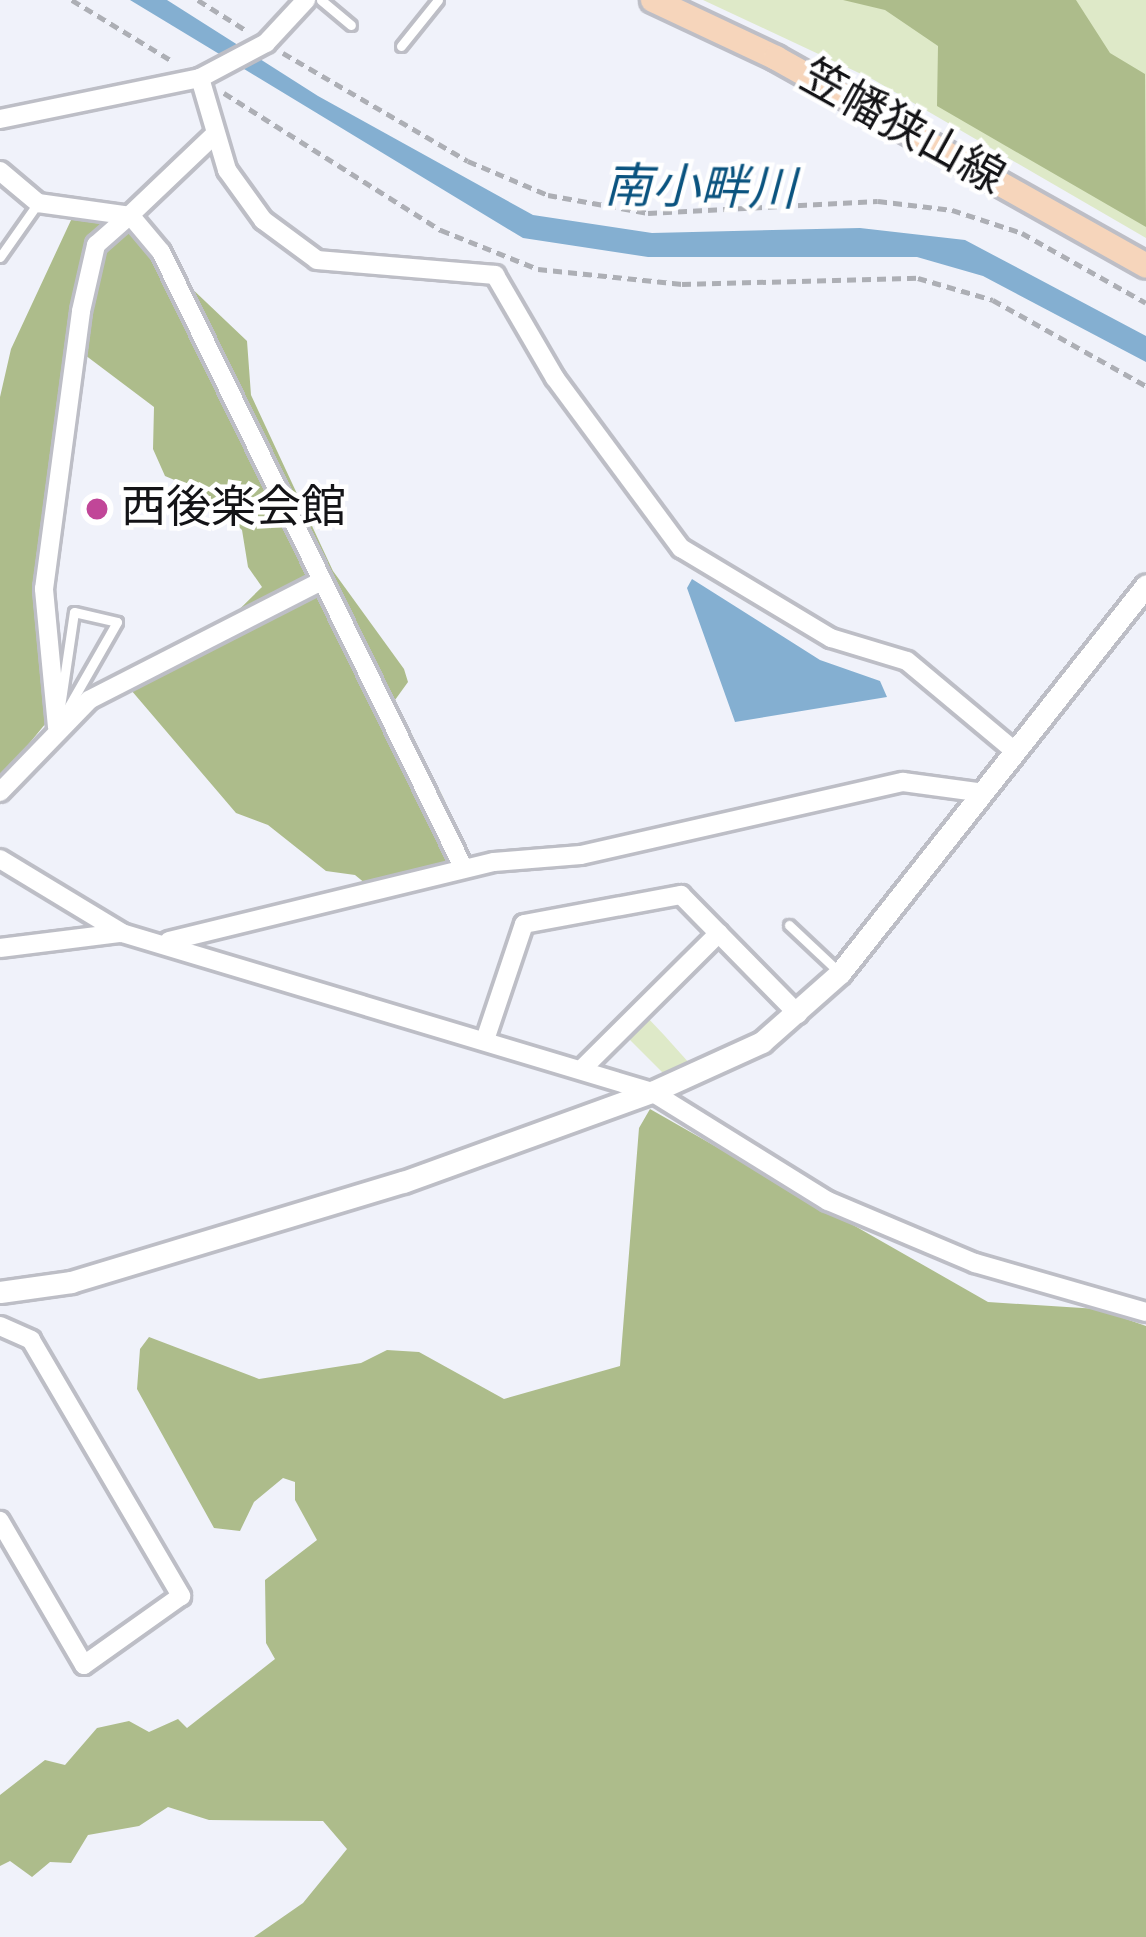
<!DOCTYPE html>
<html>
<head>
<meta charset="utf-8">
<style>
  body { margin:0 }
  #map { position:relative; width:1146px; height:1937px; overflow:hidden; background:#f0f2fa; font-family:"Alegreya Sans","Noto Sans JP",sans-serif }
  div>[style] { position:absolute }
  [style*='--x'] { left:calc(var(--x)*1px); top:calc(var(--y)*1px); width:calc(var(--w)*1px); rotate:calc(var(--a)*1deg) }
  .green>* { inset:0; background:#dee9c8 }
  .forest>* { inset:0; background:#adbc8b }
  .water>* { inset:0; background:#84afd1 }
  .path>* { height:4.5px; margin-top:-2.25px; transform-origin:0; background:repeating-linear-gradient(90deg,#adafb5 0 9px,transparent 0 15px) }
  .roads { filter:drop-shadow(3px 0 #bdbec6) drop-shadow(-3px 0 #bdbec6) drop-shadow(0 3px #bdbec6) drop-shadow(0 -3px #bdbec6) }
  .service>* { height:9px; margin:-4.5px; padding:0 4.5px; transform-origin:4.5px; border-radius:4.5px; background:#fff }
  .minor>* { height:18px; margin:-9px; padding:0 9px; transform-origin:9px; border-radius:9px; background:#fff }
  .tertiary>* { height:21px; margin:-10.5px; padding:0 10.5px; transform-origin:10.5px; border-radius:10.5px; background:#fff }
  .secondary>* { height:24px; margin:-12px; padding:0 12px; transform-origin:12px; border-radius:12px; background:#f6d5bb }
  .dots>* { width:33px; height:33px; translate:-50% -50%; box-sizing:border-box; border:6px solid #fff; border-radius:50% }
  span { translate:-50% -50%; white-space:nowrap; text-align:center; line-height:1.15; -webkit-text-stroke:9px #fff; paint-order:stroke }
  .street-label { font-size:45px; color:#141417 }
  .poi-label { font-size:45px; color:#141417 }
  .left { translate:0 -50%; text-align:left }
  .water-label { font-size:48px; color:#0a537f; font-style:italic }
</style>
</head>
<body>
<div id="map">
  <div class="green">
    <i style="clip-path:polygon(703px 0,1146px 0,1146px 238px,874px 80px)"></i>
    <i style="clip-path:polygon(646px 1016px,664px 1035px,690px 1064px,664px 1074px,626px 1036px)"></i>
  </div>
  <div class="forest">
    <i style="clip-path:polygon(843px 0,1076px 0,1110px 53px,1145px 74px,1146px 227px,937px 106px,938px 46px,885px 10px)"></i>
    <i style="clip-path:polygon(72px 218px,128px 226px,165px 275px,186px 283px,247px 341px,251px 395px,333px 571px,404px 669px,408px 682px,395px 700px,445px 801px,456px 844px,442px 887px,371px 888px,355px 875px,326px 871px,268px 825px,236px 813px,131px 690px,129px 668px,210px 638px,262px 587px,248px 567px,242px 530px,203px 492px,165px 476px,153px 449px,154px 407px,85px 355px,66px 386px,46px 723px,0 779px,0 397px,11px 349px)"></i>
    <i style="clip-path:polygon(650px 1109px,988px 1302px,1098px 1309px,1146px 1326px,1146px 1937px,254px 1937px,303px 1903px,347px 1849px,323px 1821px,209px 1820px,168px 1807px,139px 1826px,88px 1835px,71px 1863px,50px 1862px,32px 1877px,10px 1861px,0 1866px,0 1795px,45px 1760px,65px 1765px,97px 1728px,129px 1721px,149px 1732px,178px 1719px,187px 1728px,275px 1659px,266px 1643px,265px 1580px,317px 1540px,295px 1500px,295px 1482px,283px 1478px,254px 1502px,240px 1531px,214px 1528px,137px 1389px,140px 1349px,149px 1337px,259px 1379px,361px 1363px,387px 1350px,419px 1352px,504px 1399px,620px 1366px,639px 1128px)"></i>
  </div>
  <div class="water">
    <i style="clip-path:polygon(130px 0,167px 0,318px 96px,533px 215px,652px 233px,860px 228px,965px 240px,1146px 336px,1146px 362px,983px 276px,917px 257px,648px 257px,523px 238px)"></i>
    <i style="clip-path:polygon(692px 579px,820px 660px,880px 681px,887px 697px,735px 722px,687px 588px)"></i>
  </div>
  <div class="path">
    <i style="--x:72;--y:0;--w:119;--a:31.3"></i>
    <i style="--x:198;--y:0;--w:58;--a:32.3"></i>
    <i style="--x:283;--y:53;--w:214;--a:30.3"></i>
    <i style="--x:468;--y:161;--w:87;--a:23"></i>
    <i style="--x:548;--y:195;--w:102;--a:10.2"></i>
    <i style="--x:648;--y:213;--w:230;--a:-3"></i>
    <i style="--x:878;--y:201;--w:75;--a:6.9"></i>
    <i style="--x:952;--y:210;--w:74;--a:18.2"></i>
    <i style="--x:1022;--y:233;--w:142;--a:29.4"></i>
    <i style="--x:224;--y:93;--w:257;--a:32.3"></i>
    <i style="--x:441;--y:230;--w:105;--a:21.9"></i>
    <i style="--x:538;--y:269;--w:145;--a:5.9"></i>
    <i style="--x:682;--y:284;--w:236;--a:-1.5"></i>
    <i style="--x:918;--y:278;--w:78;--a:16.3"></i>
    <i style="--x:993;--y:300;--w:176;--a:29.3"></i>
  </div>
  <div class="roads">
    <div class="service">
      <i style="--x:321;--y:0;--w:39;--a:40"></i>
      <i style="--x:401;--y:46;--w:59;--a:-51.2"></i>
      <i style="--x:0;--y:257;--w:66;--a:-54.9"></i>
      <i style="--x:74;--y:612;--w:44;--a:13.1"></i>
      <i style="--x:117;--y:622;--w:121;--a:119.7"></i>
      <i style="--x:57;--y:727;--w:116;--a:-81.6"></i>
      <i style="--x:789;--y:925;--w:70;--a:43.3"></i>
    </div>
    <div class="minor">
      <i style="--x:200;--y:78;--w:96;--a:73.6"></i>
      <i style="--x:227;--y:170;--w:62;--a:54.2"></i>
      <i style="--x:263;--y:220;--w:67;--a:36.5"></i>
      <i style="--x:317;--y:260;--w:179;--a:4.8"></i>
      <i style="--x:495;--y:275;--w:119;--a:59.8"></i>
      <i style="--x:555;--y:378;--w:212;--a:53.5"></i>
      <i style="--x:681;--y:548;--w:175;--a:31"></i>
      <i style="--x:831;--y:638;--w:79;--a:16.8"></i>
      <i style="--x:907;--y:661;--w:142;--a:39.9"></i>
      <i style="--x:0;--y:119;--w:204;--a:-11.6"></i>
      <i style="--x:200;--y:78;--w:75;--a:-27.9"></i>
      <i style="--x:266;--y:43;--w:59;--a:-47.1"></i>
      <i style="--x:214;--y:135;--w:116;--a:136.4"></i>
      <i style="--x:130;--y:215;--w:48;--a:50"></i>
      <i style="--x:161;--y:252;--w:687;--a:63.84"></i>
      <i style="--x:0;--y:171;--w:50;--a:40.1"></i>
      <i style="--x:38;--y:203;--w:88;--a:7.9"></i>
      <i style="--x:57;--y:727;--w:139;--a:-95.4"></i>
      <i style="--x:44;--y:589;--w:280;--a:-82.4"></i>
      <i style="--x:81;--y:311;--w:68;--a:-77.2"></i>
      <i style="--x:96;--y:245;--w:45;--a:-41.4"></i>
      <i style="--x:0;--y:792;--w:128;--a:-45.9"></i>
      <i style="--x:89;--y:700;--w:262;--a:-27.1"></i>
      <i style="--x:0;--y:859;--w:143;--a:31.2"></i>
      <i style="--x:122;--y:933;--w:553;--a:16.7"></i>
      <i style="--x:652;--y:1092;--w:207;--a:31.8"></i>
      <i style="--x:828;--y:1201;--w:160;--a:22.9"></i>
      <i style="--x:975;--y:1263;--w:178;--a:16"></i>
      <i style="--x:169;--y:941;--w:334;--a:-13.7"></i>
      <i style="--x:494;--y:862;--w:87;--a:-4.6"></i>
      <i style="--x:581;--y:855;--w:330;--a:-12.8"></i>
      <i style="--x:903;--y:782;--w:82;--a:7.7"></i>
      <i style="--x:0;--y:948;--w:121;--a:-7.1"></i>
      <i style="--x:486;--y:1037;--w:119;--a:-71.4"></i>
      <i style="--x:524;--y:924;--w:160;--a:-10.5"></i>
      <i style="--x:681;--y:895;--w:167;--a:45.5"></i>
      <i style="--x:584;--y:1067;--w:190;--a:-44.8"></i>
      <i style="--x:0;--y:1326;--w:34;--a:24"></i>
      <i style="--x:31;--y:1340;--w:297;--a:59.6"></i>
      <i style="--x:181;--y:1596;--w:119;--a:144.6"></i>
      <i style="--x:84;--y:1665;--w:167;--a:-120.3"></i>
    </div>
    <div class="tertiary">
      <i style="--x:0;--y:1292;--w:72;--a:-8"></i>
      <i style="--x:71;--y:1282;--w:347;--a:-16.8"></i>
      <i style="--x:403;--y:1182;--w:265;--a:-19.9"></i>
      <i style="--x:652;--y:1092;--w:121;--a:-24.4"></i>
      <i style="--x:762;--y:1042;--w:104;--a:-41.5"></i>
      <i style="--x:840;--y:973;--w:494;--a:-51.7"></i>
    </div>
    <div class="secondary">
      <i style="--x:653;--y:0;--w:136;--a:25.2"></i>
      <i style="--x:776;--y:58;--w:424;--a:29.3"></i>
    </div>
  </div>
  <div class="dots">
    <i style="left:97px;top:509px;background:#c14698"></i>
  </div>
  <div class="street-label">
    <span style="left:902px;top:128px;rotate:29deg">笠幡狭山線</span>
  </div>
  <div class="poi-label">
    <span class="left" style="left:121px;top:509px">西後楽会館</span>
  </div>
  <div class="water-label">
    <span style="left:700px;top:190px;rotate:1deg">南小畔川</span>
  </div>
</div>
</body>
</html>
